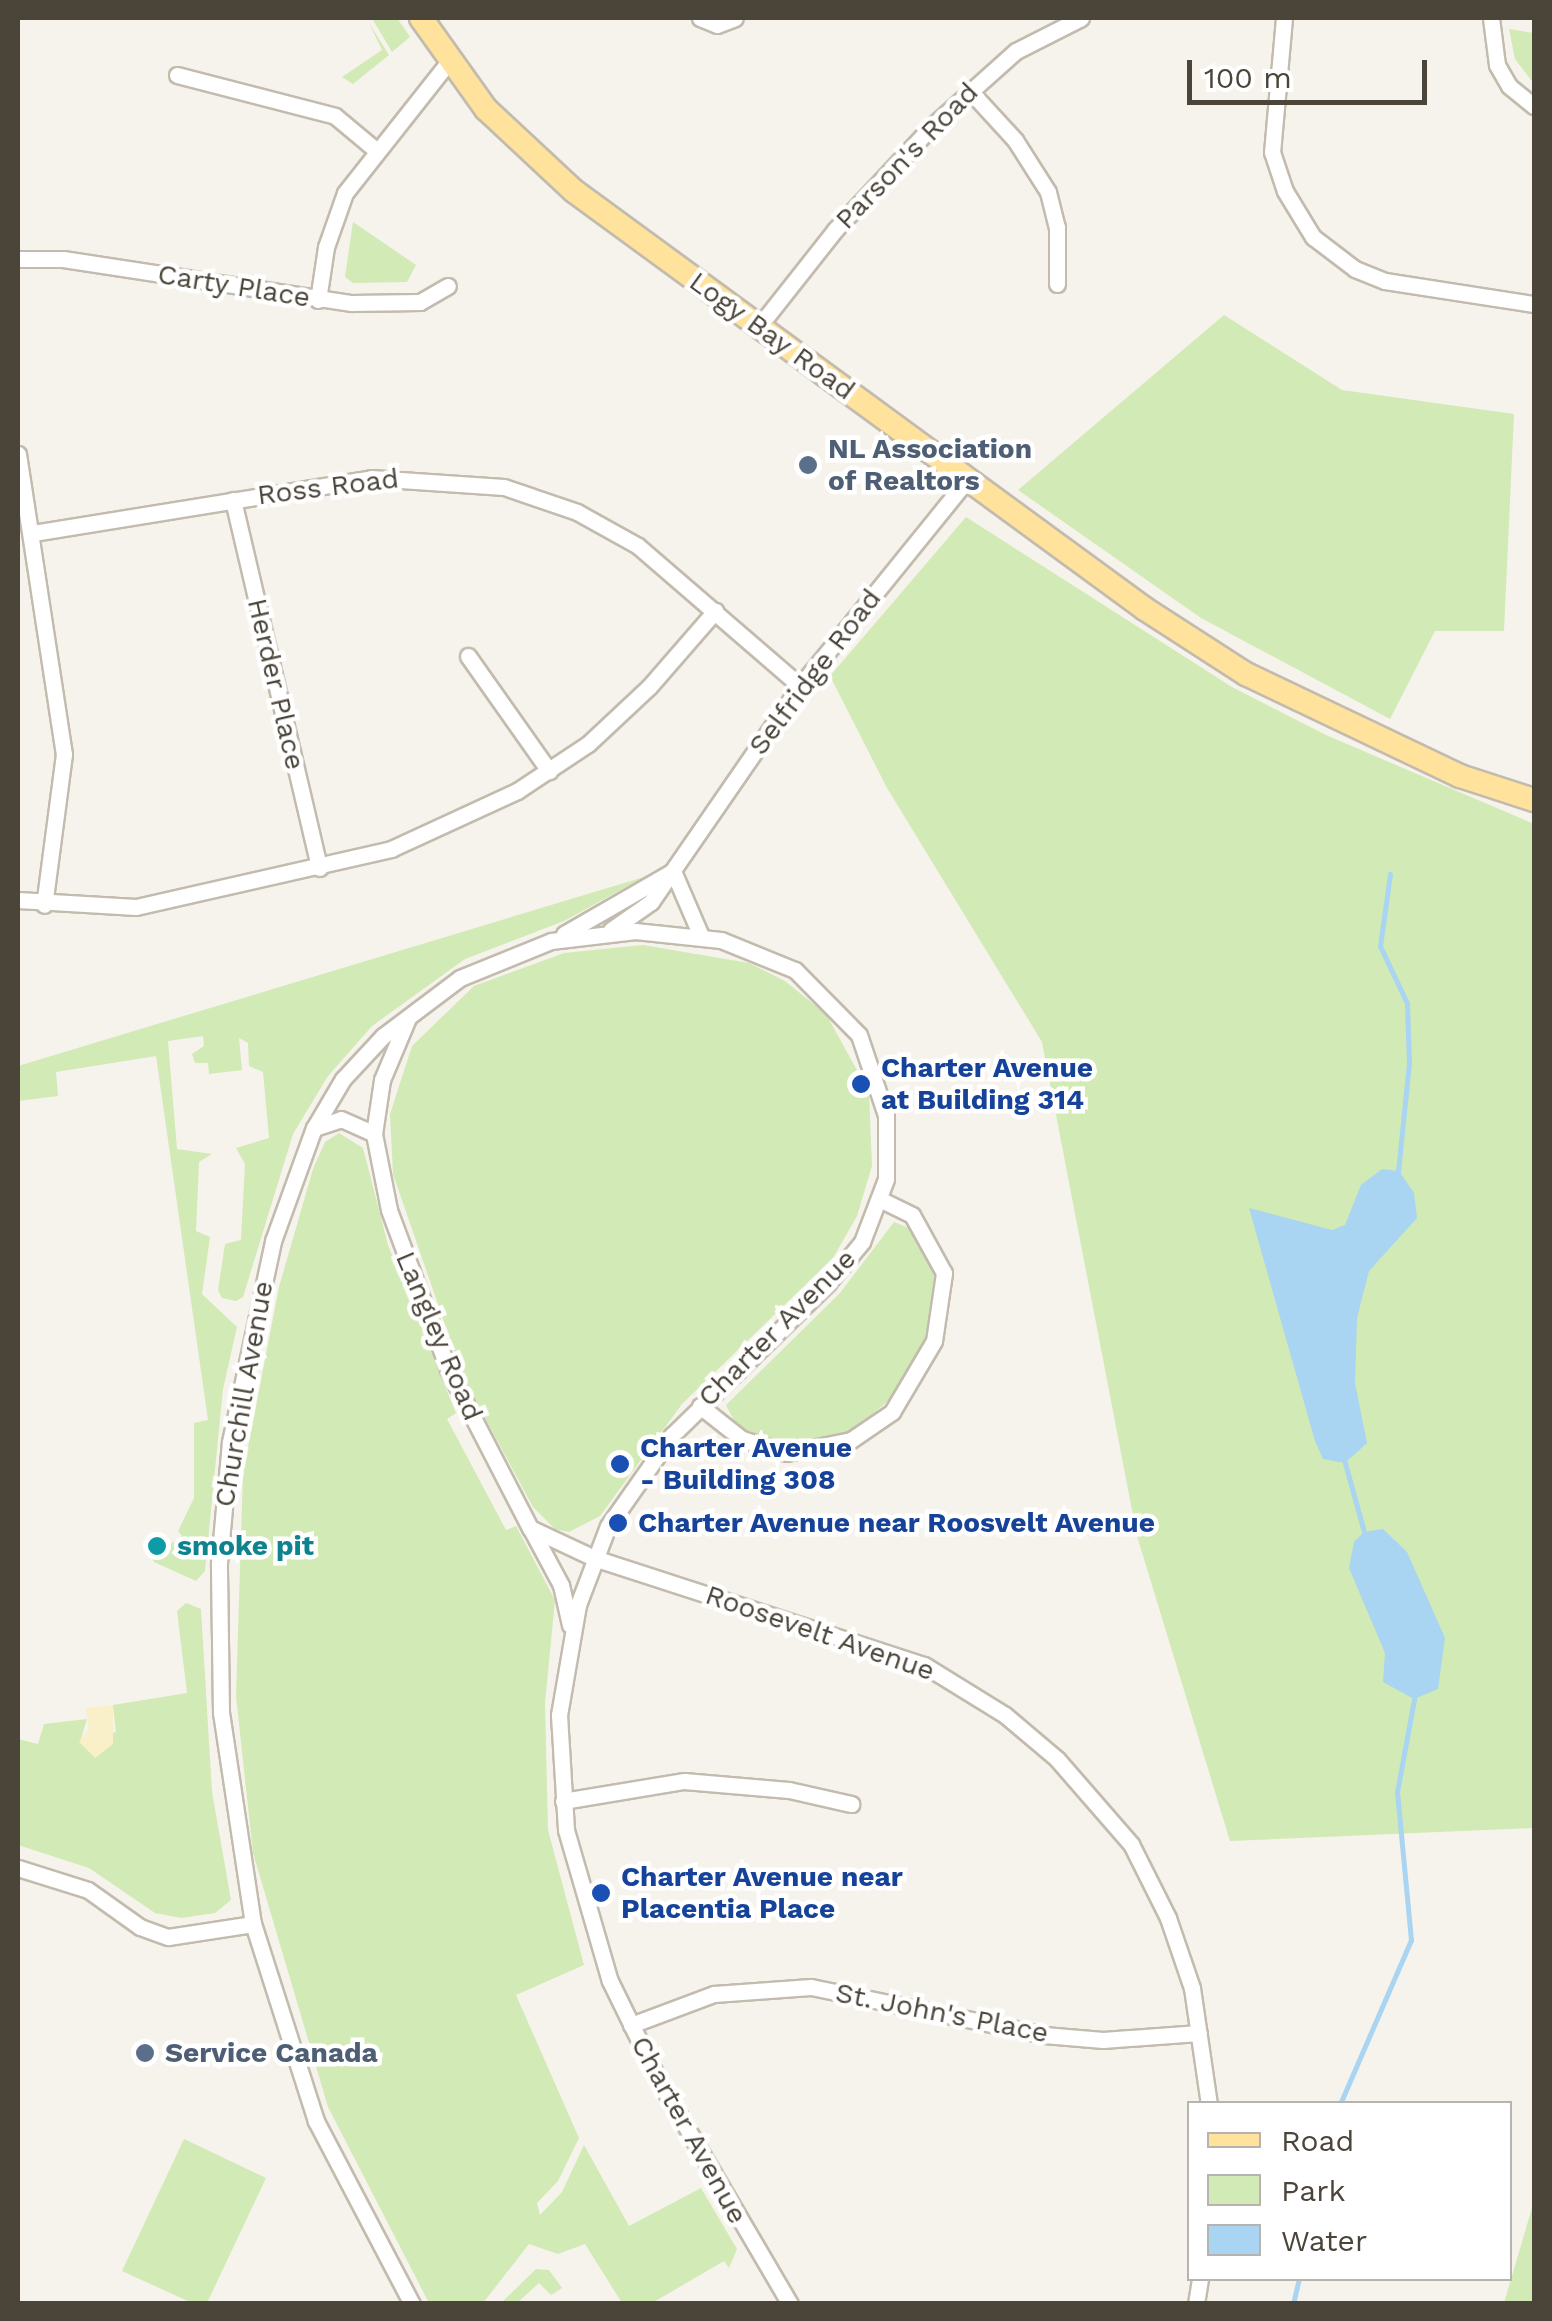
<!DOCTYPE html>
<html>
<head>
<meta charset="utf-8">
<style>
  body { margin:0 }
  #map { position:relative; width:1552px; height:2321px; overflow:hidden; background:#f6f3ec; font-family:"Work Sans",sans-serif }
  div>[style] { position:absolute }
  [style*='--x'] { left:calc(var(--x)*1px); top:calc(var(--y)*1px); width:calc(var(--w)*1px); rotate:calc(var(--a)*1deg) }
  .green>* { inset:0; background:#d2eab5 }
  .sand>* { inset:0; background:#f9efc9 }
  .water>* { inset:0; background:#a9d4f2 }
  .stream>* { height:5px; margin:-2.5px; padding:0 2.5px; transform-origin:2.5px; border-radius:2.5px; background:#a9d4f2 }
  .roads { filter:drop-shadow(2px 0 #c2bbae) drop-shadow(-2px 0 #c2bbae) drop-shadow(0 2px #c2bbae) drop-shadow(0 -2px #c2bbae) }
  .minor>* { height:15px; margin:-7.5px; padding:0 7.5px; transform-origin:7.5px; border-radius:7.5px; background:#fff }
  .primary>* { height:22px; margin:-11px; padding:0 11px; transform-origin:11px; border-radius:11px; background:#ffe39c }
  .dots>* { width:28px; height:28px; translate:-50% -50%; box-sizing:border-box; border:5px solid #fff; border-radius:50% }
  span { translate:-50% -50%; white-space:nowrap; text-align:center; line-height:1.15; -webkit-text-stroke:9px #fff; paint-order:stroke }
  .street-label { font-size:28px; color:#4b4439 }
  .service-label { font-size:28px; color:#4e5e75; font-weight:700 }
  .left { translate:0 -50%; text-align:left }
  .transit-label { font-size:28px; color:#164399; font-weight:700 }
  .culture-label { font-size:28px; color:#0d838f; font-weight:700 }
  .frame { position:absolute; inset:0; border:20px solid #4b4439; pointer-events:none }
  .legend { position:absolute; left:1187px; top:2101px; width:325px; height:180px; box-sizing:border-box; background:#fff; border:2px solid #b7b4b0; margin:0; padding:12px 18px; list-style:none; font-size:30px; color:#4b4439 }
  .legend li { display:flex; align-items:center; gap:20px; height:50px }
  .legend b { width:50px; border:2px solid #b7b4b0 }
  .scale { position:absolute; left:1187px; top:60px; width:240px; height:45px; box-sizing:border-box; border:5px solid #4b4439; border-top:0; padding-left:12px; font-size:30px; line-height:35px; white-space:nowrap; color:#4b4439; -webkit-text-stroke:8px #fff; paint-order:stroke }
</style>
</head>
<body>
<div id="map">
  <div class="green">
    <i style="clip-path:polygon(397px 18px,410px 37px,392px 52px,373px 20px)"></i>
    <i style="clip-path:polygon(369px 23px,389px 55px,353px 84px,342px 77px,382px 50px)"></i>
    <i style="clip-path:polygon(1509px 29px,1534px 33px,1534px 84px,1515px 59px)"></i>
    <i style="clip-path:polygon(353px 222px,416px 265px,407px 282px,353px 283px,345px 277px)"></i>
    <i style="clip-path:polygon(1224px 315px,1342px 390px,1514px 414px,1504px 631px,1435px 631px,1390px 719px,1201px 618px,1018px 490px)"></i>
    <i style="clip-path:polygon(966px 517px,1232px 687px,1326px 735px,1534px 824px,1534px 1828px,1230px 1841px,1137px 1536px,1042px 1042px,887px 788px,830px 676px)"></i>
    <i style="clip-path:polygon(644px 877px,564px 921px,465px 959px,372px 1026px,328px 1076px,293px 1134px,243px 1297px,236px 1301px,222px 1298px,218px 1290px,225px 1244px,241px 1240px,245px 1164px,236px 1148px,269px 1138px,263px 1072px,249px 1066px,248px 1043px,239px 1038px,242px 1070px,209px 1074px,208px 1063px,195px 1063px,192px 1054px,204px 1046px,203px 1036px,168px 1041px,177px 1149px,212px 1154px,199px 1162px,196px 1231px,210px 1237px,202px 1294px,237px 1327px,223px 1389px,205px 1571px,196px 1581px,154px 1562px,151px 1557px,182px 1536px,178px 1531px,194px 1498px,194px 1423px,208px 1420px,156px 1056px,56px 1072px,58px 1096px,18px 1101px,18px 1066px)"></i>
    <i style="clip-path:polygon(643px 945px,749px 963px,785px 981px,826px 1014px,869px 1092px,872px 1166px,857px 1216px,833px 1258px,682px 1404px,600px 1516px,569px 1532px,555px 1529px,533px 1507px,463px 1377px,393px 1174px,390px 1114px,412px 1046px,474px 986px,564px 953px)"></i>
    <i style="clip-path:polygon(339px 1133px,363px 1148px,388px 1245px,456px 1413px,447px 1419px,506px 1530px,516px 1526px,555px 1600px,545px 1703px,548px 1830px,584px 1965px,516px 1995px,579px 2138px,558px 2181px,537px 2203px,540px 2215px,562px 2192px,584px 2145px,629px 2226px,701px 2188px,737px 2249px,729px 2268px,724px 2261px,652px 2303px,622px 2303px,585px 2244px,558px 2254px,529px 2244px,483px 2303px,429px 2303px,328px 2107px,253px 1853px,236px 1696px,243px 1473px,279px 1287px,313px 1169px,325px 1142px)"></i>
    <i style="clip-path:polygon(894px 1222px,914px 1230px,938px 1276px,926px 1341px,901px 1390px,850px 1433px,794px 1446px,737px 1427px,726px 1405px,840px 1293px)"></i>
    <i style="clip-path:polygon(186px 1603px,201px 1609px,212px 1792px,231px 1900px,215px 1913px,181px 1918px,155px 1913px,89px 1868px,18px 1845px,18px 1739px,38px 1744px,44px 1724px,87px 1719px,80px 1742px,116px 1732px,113px 1705px,187px 1693px,177px 1611px)"></i>
    <i style="clip-path:polygon(184px 2139px,266px 2178px,207px 2303px,192px 2303px,122px 2271px)"></i>
    <i style="clip-path:polygon(1534px 2201px,1534px 2303px,1504px 2303px)"></i>
    <i style="clip-path:polygon(536px 2269px,549px 2270px,562px 2288px,551px 2295px,539px 2283px,517px 2303px,501px 2303px)"></i>
  </div>
  <div class="sand">
    <i style="clip-path:polygon(113px 1705px,113px 1744px,95px 1758px,79px 1742px,89px 1729px,86px 1708px)"></i>
  </div>
  <div class="water">
    <i style="clip-path:polygon(1382px 1169px,1399px 1171px,1414px 1193px,1417px 1218px,1369px 1271px,1357px 1318px,1355px 1383px,1367px 1443px,1345px 1463px,1323px 1459px,1315px 1441px,1249px 1208px,1332px 1230px,1345px 1225px,1361px 1185px)"></i>
    <i style="clip-path:polygon(1383px 1529px,1407px 1552px,1445px 1638px,1438px 1689px,1414px 1699px,1383px 1682px,1385px 1653px,1349px 1568px,1354px 1542px,1364px 1532px)"></i>
  </div>
  <div class="stream">
    <i style="--x:1390;--y:874;--w:73;--a:97.9"></i>
    <i style="--x:1380;--y:946;--w:63;--a:64.7"></i>
    <i style="--x:1407;--y:1003;--w:60;--a:88.1"></i>
    <i style="--x:1409;--y:1063;--w:109;--a:95.8"></i>
    <i style="--x:1345;--y:1463;--w:72;--a:74.6"></i>
    <i style="--x:1340;--y:2104;--w:179;--a:-66.6"></i>
    <i style="--x:1411;--y:1940;--w:149;--a:-95.4"></i>
    <i style="--x:1397;--y:1792;--w:95;--a:-79.6"></i>
    <i style="--x:1293;--y:2304;--w:27;--a:-77"></i>
  </div>
  <div class="roads">
    <div class="minor">
      <i style="--x:700;--y:18;--w:18;--a:22"></i>
      <i style="--x:717;--y:25;--w:19;--a:-21"></i>
      <i style="--x:1284;--y:18;--w:135;--a:95.1"></i>
      <i style="--x:1272;--y:152;--w:41;--a:71.6"></i>
      <i style="--x:1285;--y:191;--w:54;--a:58.7"></i>
      <i style="--x:1313;--y:237;--w:53;--a:37.3"></i>
      <i style="--x:1355;--y:269;--w:32;--a:22"></i>
      <i style="--x:1385;--y:281;--w:151;--a:8.8"></i>
      <i style="--x:1491;--y:18;--w:47;--a:82.7"></i>
      <i style="--x:1497;--y:65;--w:24;--a:60"></i>
      <i style="--x:1509;--y:86;--w:32;--a:39"></i>
      <i style="--x:177;--y:75;--w:163;--a:14.5"></i>
      <i style="--x:335;--y:116;--w:55;--a:39.8"></i>
      <i style="--x:970;--y:91;--w:67;--a:47.4"></i>
      <i style="--x:1015;--y:140;--w:62;--a:57.6"></i>
      <i style="--x:1048;--y:192;--w:36;--a:76"></i>
      <i style="--x:1057;--y:227;--w:57;--a:90"></i>
      <i style="--x:18;--y:259;--w:45;--a:0"></i>
      <i style="--x:63;--y:259;--w:292;--a:8.7"></i>
      <i style="--x:352;--y:303;--w:68;--a:-0.8"></i>
      <i style="--x:420;--y:302;--w:32;--a:-30"></i>
      <i style="--x:318;--y:300;--w:54;--a:-81.4"></i>
      <i style="--x:326;--y:247;--w:57;--a:-70.6"></i>
      <i style="--x:345;--y:193;--w:171;--a:-51.7"></i>
      <i style="--x:760;--y:325;--w:121;--a:-51.7"></i>
      <i style="--x:835;--y:230;--w:142;--a:-47"></i>
      <i style="--x:932;--y:126;--w:113;--a:-41.8"></i>
      <i style="--x:1016;--y:51;--w:73;--a:-26.9"></i>
      <i style="--x:18;--y:454;--w:304;--a:81.3"></i>
      <i style="--x:64;--y:754;--w:152;--a:97.5"></i>
      <i style="--x:233;--y:500;--w:378;--a:76.8"></i>
      <i style="--x:33;--y:533;--w:342;--a:-9.2"></i>
      <i style="--x:371;--y:478;--w:133;--a:3.9"></i>
      <i style="--x:504;--y:487;--w:77;--a:18.9"></i>
      <i style="--x:577;--y:512;--w:70;--a:29.1"></i>
      <i style="--x:638;--y:546;--w:214;--a:40.8"></i>
      <i style="--x:468;--y:656;--w:141;--a:54.8"></i>
      <i style="--x:673;--y:871;--w:71;--a:66.7"></i>
      <i style="--x:18;--y:900;--w:118;--a:3.4"></i>
      <i style="--x:136;--y:907;--w:262;--a:-12.8"></i>
      <i style="--x:391;--y:849;--w:139;--a:-24.7"></i>
      <i style="--x:517;--y:791;--w:85;--a:-33.5"></i>
      <i style="--x:588;--y:744;--w:83;--a:-43.1"></i>
      <i style="--x:649;--y:687;--w:101;--a:-49"></i>
      <i style="--x:611;--y:930;--w:49;--a:-35"></i>
      <i style="--x:651;--y:902;--w:262;--a:-55.4"></i>
      <i style="--x:800;--y:686;--w:265;--a:-51"></i>
      <i style="--x:564;--y:934;--w:126;--a:-30"></i>
      <i style="--x:408;--y:1018;--w:67;--a:112.8"></i>
      <i style="--x:382;--y:1080;--w:55;--a:98.4"></i>
      <i style="--x:374;--y:1134;--w:77;--a:78.8"></i>
      <i style="--x:389;--y:1210;--w:170;--a:69.6"></i>
      <i style="--x:448;--y:1369;--w:179;--a:62.7"></i>
      <i style="--x:530;--y:1528;--w:71;--a:25.1"></i>
      <i style="--x:594;--y:1558;--w:347;--a:18"></i>
      <i style="--x:924;--y:1665;--w:95;--a:31.7"></i>
      <i style="--x:1005;--y:1715;--w:68;--a:40.2"></i>
      <i style="--x:1057;--y:1759;--w:113;--a:49"></i>
      <i style="--x:1131;--y:1844;--w:83;--a:63.4"></i>
      <i style="--x:1168;--y:1918;--w:74;--a:71.1"></i>
      <i style="--x:1192;--y:1988;--w:117;--a:81.7"></i>
      <i style="--x:314;--y:1128;--w:28;--a:-18"></i>
      <i style="--x:341;--y:1119;--w:36;--a:24"></i>
      <i style="--x:700;--y:1406;--w:53;--a:38.2"></i>
      <i style="--x:742;--y:1439;--w:47;--a:17.3"></i>
      <i style="--x:787;--y:1453;--w:65;--a:-11.5"></i>
      <i style="--x:851;--y:1440;--w:50;--a:-34.3"></i>
      <i style="--x:892;--y:1412;--w:82;--a:-59.4"></i>
      <i style="--x:934;--y:1341;--w:69;--a:-81.6"></i>
      <i style="--x:944;--y:1273;--w:66;--a:-118.9"></i>
      <i style="--x:912;--y:1215;--w:34;--a:-154"></i>
      <i style="--x:532;--y:1531;--w:61;--a:61.8"></i>
      <i style="--x:561;--y:1585;--w:41;--a:77.3"></i>
      <i style="--x:563;--y:1801;--w:123;--a:-9.4"></i>
      <i style="--x:684;--y:1781;--w:105;--a:4.9"></i>
      <i style="--x:789;--y:1790;--w:64;--a:12.7"></i>
      <i style="--x:18;--y:1868;--w:73;--a:17.4"></i>
      <i style="--x:88;--y:1890;--w:64;--a:35.4"></i>
      <i style="--x:140;--y:1927;--w:30;--a:20"></i>
      <i style="--x:168;--y:1937;--w:86;--a:-8.7"></i>
      <i style="--x:631;--y:2025;--w:89;--a:-20.5"></i>
      <i style="--x:714;--y:1994;--w:97;--a:-4.1"></i>
      <i style="--x:811;--y:1987;--w:238;--a:11.6"></i>
      <i style="--x:1044;--y:2035;--w:59;--a:4.8"></i>
      <i style="--x:1103;--y:2040;--w:96;--a:-4.2"></i>
      <i style="--x:412;--y:2304;--w:207;--a:-117.7"></i>
      <i style="--x:316;--y:2121;--w:207;--a:-107.7"></i>
      <i style="--x:253;--y:1924;--w:213;--a:-98.6"></i>
      <i style="--x:221;--y:1713;--w:150;--a:-90.8"></i>
      <i style="--x:219;--y:1563;--w:121;--a:-84.8"></i>
      <i style="--x:230;--y:1442;--w:206;--a:-77.9"></i>
      <i style="--x:273;--y:1241;--w:120;--a:-70.1"></i>
      <i style="--x:314;--y:1128;--w:57;--a:-59.4"></i>
      <i style="--x:343;--y:1079;--w:59;--a:-47.1"></i>
      <i style="--x:383;--y:1036;--w:96;--a:-37"></i>
      <i style="--x:460;--y:978;--w:98;--a:-22.1"></i>
      <i style="--x:551;--y:941;--w:85;--a:-6.8"></i>
      <i style="--x:635;--y:931;--w:86;--a:6"></i>
      <i style="--x:721;--y:940;--w:80;--a:22.1"></i>
      <i style="--x:795;--y:970;--w:91;--a:45.4"></i>
      <i style="--x:859;--y:1035;--w:84;--a:71.4"></i>
      <i style="--x:886;--y:1115;--w:64;--a:90"></i>
      <i style="--x:886;--y:1179;--w:67;--a:110.9"></i>
      <i style="--x:862;--y:1242;--w:53;--a:129.7"></i>
      <i style="--x:828;--y:1283;--w:218;--a:135.7"></i>
      <i style="--x:672;--y:1435;--w:111;--a:125.1"></i>
      <i style="--x:608;--y:1526;--w:85;--a:110.8"></i>
      <i style="--x:578;--y:1605;--w:112;--a:99.8"></i>
      <i style="--x:559;--y:1715;--w:115;--a:86.5"></i>
      <i style="--x:566;--y:1830;--w:157;--a:73.8"></i>
      <i style="--x:610;--y:1981;--w:109;--a:63.9"></i>
      <i style="--x:658;--y:2079;--w:261;--a:59.6"></i>
      <i style="--x:1196;--y:2304;--w:26;--a:-81"></i>
    </div>
    <div class="primary">
      <i style="--x:421;--y:18;--w:112;--a:54.5"></i>
      <i style="--x:486;--y:109;--w:120;--a:43"></i>
      <i style="--x:574;--y:191;--w:708;--a:36.21"></i>
      <i style="--x:1145;--y:609;--w:120;--a:32.8"></i>
      <i style="--x:1246;--y:674;--w:237;--a:25.5"></i>
      <i style="--x:1460;--y:776;--w:78;--a:18"></i>
    </div>
  </div>
  <div class="dots">
    <i style="left:808px;top:465px;background:#5c6f8a"></i>
    <i style="left:861px;top:1084px;background:#1a4fb4"></i>
    <i style="left:620px;top:1464px;background:#1a4fb4"></i>
    <i style="left:618px;top:1523px;background:#1a4fb4"></i>
    <i style="left:157px;top:1546px;background:#0f9aa8"></i>
    <i style="left:601px;top:1893px;background:#1a4fb4"></i>
    <i style="left:145px;top:2053px;background:#5c6f8a"></i>
  </div>
  <div class="street-label">
    <span style="left:907px;top:156px;rotate:-46deg">Parson's Road</span>
    <span style="left:234px;top:286px;rotate:9deg">Carty Place</span>
    <span style="left:772px;top:336px;rotate:36deg">Logy Bay Road</span>
    <span style="left:328px;top:487px;rotate:-7deg">Ross Road</span>
    <span style="left:815px;top:672px;rotate:-53deg">Selfridge Road</span>
    <span style="left:276px;top:684px;rotate:77deg">Herder Place</span>
    <span style="left:777px;top:1328px;rotate:-45deg">Charter Avenue</span>
    <span style="left:439px;top:1336px;rotate:67deg">Langley Road</span>
    <span style="left:244px;top:1394px;rotate:-80deg">Churchill Avenue</span>
    <span style="left:820px;top:1633px;rotate:19deg">Roosevelt Avenue</span>
    <span style="left:942px;top:2013px;rotate:11deg">St. John's Place</span>
    <span style="left:689px;top:2130px;rotate:61deg">Charter Avenue</span>
  </div>
  <div class="service-label">
    <span class="left" style="left:828px;top:465px">NL Association<br>of Realtors</span>
    <span class="left" style="left:165px;top:2053px">Service Canada</span>
  </div>
  <div class="transit-label">
    <span class="left" style="left:881px;top:1084px">Charter Avenue<br>at Building 314</span>
    <span class="left" style="left:640px;top:1464px">Charter Avenue<br>- Building 308</span>
    <span class="left" style="left:638px;top:1523px">Charter Avenue near Roosvelt Avenue</span>
    <span class="left" style="left:621px;top:1893px">Charter Avenue near<br>Placentia Place</span>
  </div>
  <div class="culture-label">
    <span class="left" style="left:177px;top:1546px">smoke pit</span>
  </div>
  <div class="frame"></div>
  <ul class="legend">
  <li><b style="height:12px;background:#ffe39c"></b>Road</li>
  <li><b style="height:28px;background:#d2eab5"></b>Park</li>
  <li><b style="height:28px;background:#a9d4f2"></b>Water</li>
  </ul>
  <div class="scale">100 m</div>
</div>
</body>
</html>
